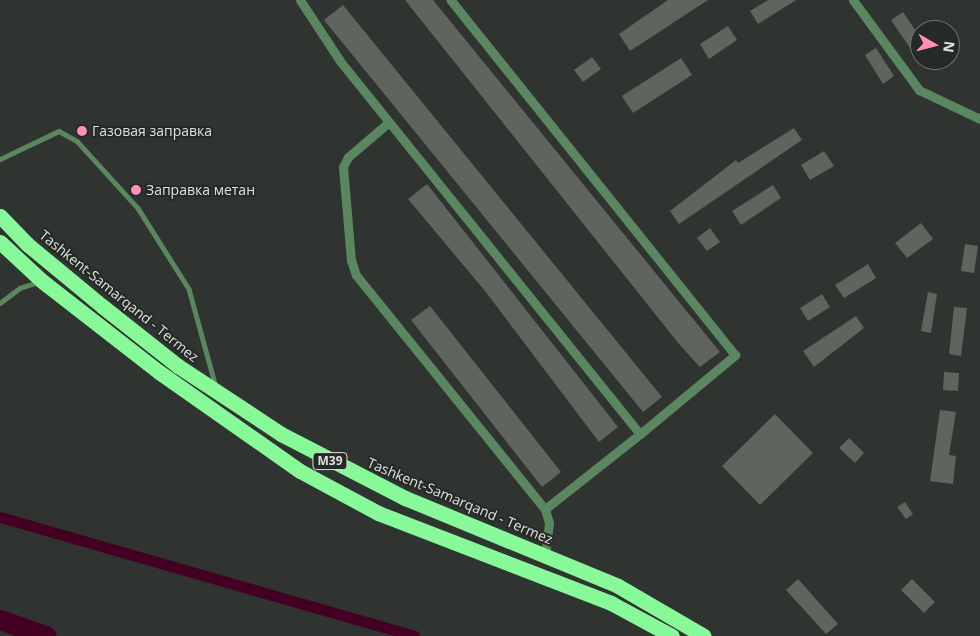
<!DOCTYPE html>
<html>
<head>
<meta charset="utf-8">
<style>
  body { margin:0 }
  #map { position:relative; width:980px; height:636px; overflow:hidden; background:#303430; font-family:"Open Sans",sans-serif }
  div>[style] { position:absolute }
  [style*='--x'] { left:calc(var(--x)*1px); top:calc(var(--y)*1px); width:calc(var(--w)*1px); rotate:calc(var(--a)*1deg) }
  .canal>* { height:11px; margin:-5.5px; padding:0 5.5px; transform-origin:5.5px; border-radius:5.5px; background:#440023 }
  .river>* { height:20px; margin:-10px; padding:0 10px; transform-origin:10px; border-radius:10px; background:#440023 }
  .building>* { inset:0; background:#5f645f }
  .lane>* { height:4.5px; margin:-2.25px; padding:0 2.25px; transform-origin:2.25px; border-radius:2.25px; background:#5a8660 }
  .street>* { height:9px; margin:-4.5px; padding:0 4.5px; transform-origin:4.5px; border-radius:4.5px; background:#5a8660 }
  .highway>* { height:15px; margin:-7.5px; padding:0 7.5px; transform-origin:7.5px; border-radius:7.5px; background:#87f999 }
  .dots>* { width:14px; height:14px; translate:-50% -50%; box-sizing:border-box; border:2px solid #262a26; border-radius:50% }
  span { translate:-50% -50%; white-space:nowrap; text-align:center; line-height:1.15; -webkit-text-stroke:4px #262a26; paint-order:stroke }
  .shield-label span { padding:1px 4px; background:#262a26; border:1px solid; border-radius:4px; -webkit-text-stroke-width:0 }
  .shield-label { font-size:12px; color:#dee1de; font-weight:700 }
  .poi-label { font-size:14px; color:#dee1de }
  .left { translate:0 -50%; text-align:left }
  .street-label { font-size:14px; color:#dee1de }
  .north { position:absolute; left:910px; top:20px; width:50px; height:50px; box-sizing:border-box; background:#262a26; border:1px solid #707370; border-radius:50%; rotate:98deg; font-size:14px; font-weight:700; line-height:20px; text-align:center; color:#dee1de }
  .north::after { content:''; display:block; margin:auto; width:18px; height:22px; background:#ff8eba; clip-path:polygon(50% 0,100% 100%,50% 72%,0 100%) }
</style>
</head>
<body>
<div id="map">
  <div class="canal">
    <i style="--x:0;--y:517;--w:431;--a:16"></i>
  </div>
  <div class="river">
    <i style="--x:0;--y:620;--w:49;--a:19.2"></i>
  </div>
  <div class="building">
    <i style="clip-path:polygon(405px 0,433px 0,720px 352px,700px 367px,679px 344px)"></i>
    <i style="clip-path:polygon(668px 0,708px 0,630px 51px,619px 34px)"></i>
    <i style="clip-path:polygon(768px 0,796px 0,758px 24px,750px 11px)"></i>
    <i style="clip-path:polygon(343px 5px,662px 397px,643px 412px,324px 20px)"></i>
    <i style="clip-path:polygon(903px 12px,920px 37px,920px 63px,891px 20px)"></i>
    <i style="clip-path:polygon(728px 26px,737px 40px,709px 59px,700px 44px)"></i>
    <i style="clip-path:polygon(876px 48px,894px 76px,883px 84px,865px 55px)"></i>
    <i style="clip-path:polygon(592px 57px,601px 69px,583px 82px,574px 70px)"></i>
    <i style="clip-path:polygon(681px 58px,692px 75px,633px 113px,622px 96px)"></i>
    <i style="clip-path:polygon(794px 128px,802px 140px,679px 224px,670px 211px,736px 160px,738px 163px)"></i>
    <i style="clip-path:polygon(824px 151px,834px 166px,810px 180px,801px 165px)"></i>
    <i style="clip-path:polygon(427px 184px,618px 427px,599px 442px,485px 291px,408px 199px)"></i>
    <i style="clip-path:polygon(773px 185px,781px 198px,741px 225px,732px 211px)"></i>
    <i style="clip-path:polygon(921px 223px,933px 239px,907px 258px,895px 243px)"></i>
    <i style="clip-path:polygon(710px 228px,720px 242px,707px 251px,697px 238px)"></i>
    <i style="clip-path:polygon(965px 244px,978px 246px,974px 273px,961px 271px)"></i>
    <i style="clip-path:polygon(868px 264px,876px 278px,844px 298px,835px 285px)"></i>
    <i style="clip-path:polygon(928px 292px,937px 294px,931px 333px,921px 331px)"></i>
    <i style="clip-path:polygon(822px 294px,830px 307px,808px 321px,800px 308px)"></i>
    <i style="clip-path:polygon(430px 306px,561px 472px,542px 487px,411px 320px)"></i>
    <i style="clip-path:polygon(954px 307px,967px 308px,961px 356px,949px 354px)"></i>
    <i style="clip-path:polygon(856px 316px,864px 328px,814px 367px,803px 351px)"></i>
    <i style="clip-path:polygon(944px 372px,959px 373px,958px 391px,943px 390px)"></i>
    <i style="clip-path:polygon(940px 410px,956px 412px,949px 455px,956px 456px,953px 484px,930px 481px)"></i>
    <i style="clip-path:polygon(775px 414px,813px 453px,760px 505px,722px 466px)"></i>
    <i style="clip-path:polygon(849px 438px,864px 453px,855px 463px,839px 448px)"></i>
    <i style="clip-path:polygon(905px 502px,913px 514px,906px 519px,897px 507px)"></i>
    <i style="clip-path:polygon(798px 579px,838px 624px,826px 634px,786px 590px)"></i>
    <i style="clip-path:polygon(912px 579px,935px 602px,924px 613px,901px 590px)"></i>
  </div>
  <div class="lane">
    <i style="--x:0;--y:159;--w:65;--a:-25.4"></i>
    <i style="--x:59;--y:131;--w:21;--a:29"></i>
    <i style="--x:77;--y:141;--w:91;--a:47.7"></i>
    <i style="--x:138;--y:208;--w:96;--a:57.8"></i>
    <i style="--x:189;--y:289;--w:102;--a:74.6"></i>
    <i style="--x:0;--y:303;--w:25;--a:-37"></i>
    <i style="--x:20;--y:288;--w:19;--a:-18"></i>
  </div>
  <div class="street">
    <i style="--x:300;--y:0;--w:73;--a:56.7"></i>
    <i style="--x:340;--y:61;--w:479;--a:51.2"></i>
    <i style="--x:640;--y:434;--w:124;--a:-39.7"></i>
    <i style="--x:735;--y:355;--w:455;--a:-128.7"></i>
    <i style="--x:853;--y:0;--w:112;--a:53.7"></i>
    <i style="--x:919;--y:90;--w:68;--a:25.4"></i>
    <i style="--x:389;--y:122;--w:54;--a:139.5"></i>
    <i style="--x:348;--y:157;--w:11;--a:117"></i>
    <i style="--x:343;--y:167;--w:93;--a:85.1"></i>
    <i style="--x:351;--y:260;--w:16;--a:72"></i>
    <i style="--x:356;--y:275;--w:301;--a:51.1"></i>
    <i style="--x:545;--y:509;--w:15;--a:74"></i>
    <i style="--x:549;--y:523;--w:33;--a:97"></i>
    <i style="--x:545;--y:509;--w:121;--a:-38.3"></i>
  </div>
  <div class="highway">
    <i style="--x:0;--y:216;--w:39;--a:46"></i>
    <i style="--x:27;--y:244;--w:97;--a:39.6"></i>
    <i style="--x:102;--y:306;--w:97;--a:38.3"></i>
    <i style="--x:178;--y:366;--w:123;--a:33.4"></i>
    <i style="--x:281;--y:434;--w:140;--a:27.3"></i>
    <i style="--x:405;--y:498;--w:230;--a:22.4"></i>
    <i style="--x:618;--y:586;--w:99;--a:30.2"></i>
    <i style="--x:0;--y:242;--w:57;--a:42.9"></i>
    <i style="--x:42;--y:281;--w:148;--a:37.9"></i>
    <i style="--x:159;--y:372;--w:172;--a:35.1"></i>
    <i style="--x:300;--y:471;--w:89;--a:28.3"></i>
    <i style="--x:378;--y:513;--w:250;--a:21.1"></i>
    <i style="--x:611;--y:603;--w:69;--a:28.4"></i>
  </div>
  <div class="dots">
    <i style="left:82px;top:131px;background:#ff8eba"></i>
    <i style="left:136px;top:190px;background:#ff8eba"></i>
  </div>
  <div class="shield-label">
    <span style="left:330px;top:461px">M39</span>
  </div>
  <div class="poi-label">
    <span class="left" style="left:92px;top:131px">Газовая заправка</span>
    <span class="left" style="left:146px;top:190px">Заправка метан</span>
  </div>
  <div class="street-label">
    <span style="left:119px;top:296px;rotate:39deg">Tashkent-Samarqand - Termez</span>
    <span style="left:460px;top:501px;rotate:23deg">Tashkent-Samarqand - Termez</span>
  </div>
  <div class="north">N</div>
</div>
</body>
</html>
